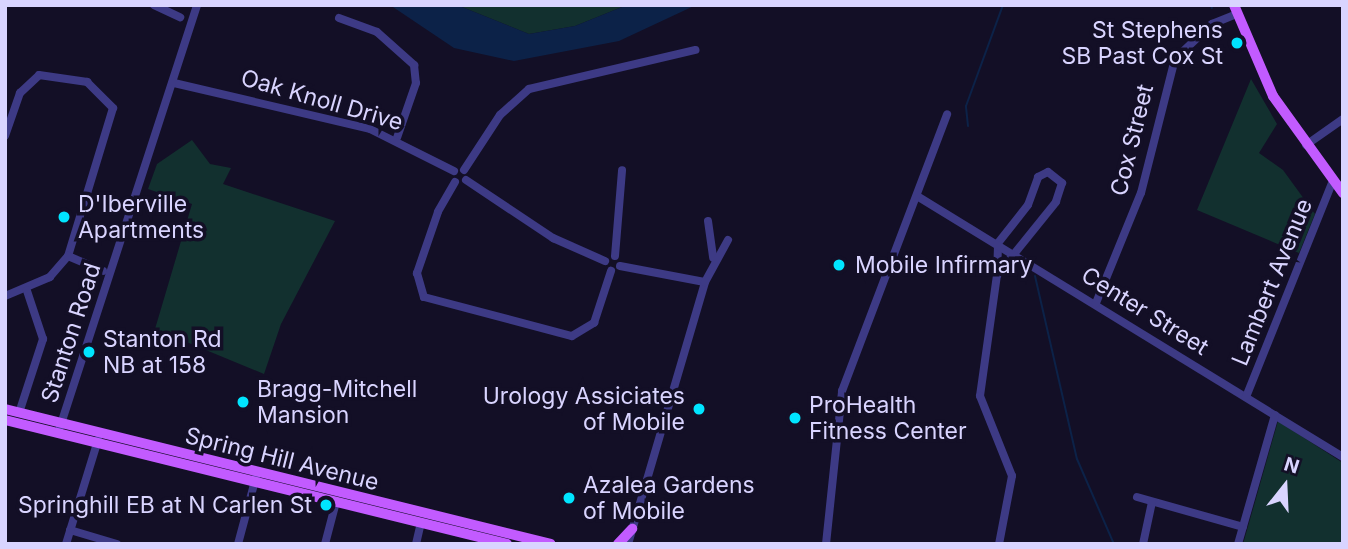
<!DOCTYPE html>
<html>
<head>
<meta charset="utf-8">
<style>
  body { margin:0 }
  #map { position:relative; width:1348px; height:549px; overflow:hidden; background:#130f26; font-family:Inter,sans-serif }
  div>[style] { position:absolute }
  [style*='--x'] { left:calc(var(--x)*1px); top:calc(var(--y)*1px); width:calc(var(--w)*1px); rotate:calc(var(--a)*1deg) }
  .green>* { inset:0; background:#12302f }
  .water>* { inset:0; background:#0c2248 }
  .stream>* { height:2px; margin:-1px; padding:0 1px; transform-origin:1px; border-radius:1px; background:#0c2248 }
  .minor>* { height:8px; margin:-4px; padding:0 4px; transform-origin:4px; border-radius:4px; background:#3d3a85 }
  .major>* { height:10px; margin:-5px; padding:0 5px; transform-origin:5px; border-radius:5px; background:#c25bff }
  .dots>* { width:19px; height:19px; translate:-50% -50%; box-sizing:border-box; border:4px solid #130f26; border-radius:50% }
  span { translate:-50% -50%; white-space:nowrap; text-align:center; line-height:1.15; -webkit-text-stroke:7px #130f26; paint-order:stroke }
  .poi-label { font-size:23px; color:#d9d4ff }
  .right { translate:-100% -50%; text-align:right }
  .left { translate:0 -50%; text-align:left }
  .street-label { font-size:23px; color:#d9d4ff }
  .frame { position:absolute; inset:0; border:7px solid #d9d4ff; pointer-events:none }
  .north { position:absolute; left:1250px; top:451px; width:70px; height:70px; -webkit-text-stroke:5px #130f26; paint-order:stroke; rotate:18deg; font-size:19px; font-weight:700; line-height:28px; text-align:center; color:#d9d4ff }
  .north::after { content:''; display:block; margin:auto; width:24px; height:32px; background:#d9d4ff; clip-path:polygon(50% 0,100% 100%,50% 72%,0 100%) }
</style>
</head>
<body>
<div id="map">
  <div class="green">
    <i style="clip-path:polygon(457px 5px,627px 5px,575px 26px,529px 34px)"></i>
    <i style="clip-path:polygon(1251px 79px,1277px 124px,1259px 153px,1283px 170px,1315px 214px,1299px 253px,1197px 210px)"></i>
    <i style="clip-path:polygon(192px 140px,210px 164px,231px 168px,223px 184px,335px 221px,281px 324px,264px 374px,155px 329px,192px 204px,148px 189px,157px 164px)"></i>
    <i style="clip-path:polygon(1278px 421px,1343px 463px,1343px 544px,1243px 544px)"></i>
  </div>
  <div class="water">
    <i style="clip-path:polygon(390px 5px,457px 5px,529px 34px,575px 26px,627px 5px,696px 5px,619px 41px,514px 61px,454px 48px)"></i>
  </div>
  <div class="stream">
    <i style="--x:1211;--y:5;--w:3;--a:72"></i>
    <i style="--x:968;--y:126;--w:20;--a:-96"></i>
    <i style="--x:966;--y:106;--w:108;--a:-69.9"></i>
    <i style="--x:1035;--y:276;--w:188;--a:77.1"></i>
    <i style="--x:1077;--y:459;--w:93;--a:66.5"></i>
  </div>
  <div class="minor">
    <i style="--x:154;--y:5;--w:29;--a:25"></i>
    <i style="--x:339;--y:18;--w:40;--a:20.2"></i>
    <i style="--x:377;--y:32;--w:50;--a:41.7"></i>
    <i style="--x:414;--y:65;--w:18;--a:84"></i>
    <i style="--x:416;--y:83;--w:58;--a:109.1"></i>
    <i style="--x:174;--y:83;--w:201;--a:13.2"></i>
    <i style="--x:370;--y:129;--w:94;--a:26.6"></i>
    <i style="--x:5;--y:136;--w:46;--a:-70.8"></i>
    <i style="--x:20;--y:93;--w:26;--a:-43"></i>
    <i style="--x:39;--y:75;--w:49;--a:8.3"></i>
    <i style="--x:87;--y:82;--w:37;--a:45"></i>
    <i style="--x:113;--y:108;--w:155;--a:106.9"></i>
    <i style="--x:68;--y:256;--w:28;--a:131"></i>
    <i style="--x:50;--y:277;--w:49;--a:157.1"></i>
    <i style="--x:1306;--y:145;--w:45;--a:-35.1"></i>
    <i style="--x:464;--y:170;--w:66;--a:-56.8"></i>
    <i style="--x:500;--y:115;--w:39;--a:-42"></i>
    <i style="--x:529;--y:89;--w:171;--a:-13.2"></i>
    <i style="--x:1048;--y:172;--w:18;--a:38"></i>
    <i style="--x:1062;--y:183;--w:20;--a:108"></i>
    <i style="--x:1056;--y:202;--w:94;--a:128.9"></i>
    <i style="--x:997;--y:275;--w:32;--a:-88"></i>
    <i style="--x:998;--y:243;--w:48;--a:-51.7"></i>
    <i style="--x:1028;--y:205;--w:30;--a:-70"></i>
    <i style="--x:1038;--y:177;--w:11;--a:-27"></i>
    <i style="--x:466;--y:180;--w:105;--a:33.7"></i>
    <i style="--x:553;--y:238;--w:57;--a:23.9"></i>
    <i style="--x:455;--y:182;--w:34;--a:120"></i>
    <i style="--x:438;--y:212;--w:65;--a:109"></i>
    <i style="--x:417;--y:273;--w:25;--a:74"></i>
    <i style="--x:424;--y:297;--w:153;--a:14.8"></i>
    <i style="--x:572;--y:336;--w:26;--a:-31"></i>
    <i style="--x:594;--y:323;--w:55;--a:-71.9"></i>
    <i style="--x:917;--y:196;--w:500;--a:31.5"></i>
    <i style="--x:708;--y:221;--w:37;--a:82"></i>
    <i style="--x:68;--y:256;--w:38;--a:23"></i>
    <i style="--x:615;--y:256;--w:86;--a:-85.3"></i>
    <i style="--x:620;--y:266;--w:86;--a:10.7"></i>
    <i style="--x:997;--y:275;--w:122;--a:98"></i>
    <i style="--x:980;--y:396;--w:86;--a:68.2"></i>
    <i style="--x:1012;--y:476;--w:69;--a:100.8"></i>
    <i style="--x:1096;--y:303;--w:119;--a:-67.8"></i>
    <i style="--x:1141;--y:193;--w:138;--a:-75.8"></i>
    <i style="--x:1175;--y:59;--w:51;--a:-43.4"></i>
    <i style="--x:1212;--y:24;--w:27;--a:-22"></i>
    <i style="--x:1246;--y:397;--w:233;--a:-68.1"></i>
    <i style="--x:19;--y:413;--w:78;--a:-72"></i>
    <i style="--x:43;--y:339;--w:51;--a:-108.4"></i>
    <i style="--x:60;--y:427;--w:444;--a:-72"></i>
    <i style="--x:1137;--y:497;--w:110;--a:15.8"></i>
    <i style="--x:70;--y:530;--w:49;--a:16.6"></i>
    <i style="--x:66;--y:544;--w:109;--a:-72.9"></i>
    <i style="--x:238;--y:544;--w:73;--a:-75"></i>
    <i style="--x:325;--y:544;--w:43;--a:-75.3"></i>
    <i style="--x:416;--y:544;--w:22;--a:-77"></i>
    <i style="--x:628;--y:544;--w:273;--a:-73.6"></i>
    <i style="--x:705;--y:282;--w:48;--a:-61.3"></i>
    <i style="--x:826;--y:544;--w:154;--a:-84"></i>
    <i style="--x:842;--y:391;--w:296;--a:-69.2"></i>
    <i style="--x:1143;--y:544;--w:43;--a:-77.9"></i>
    <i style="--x:1238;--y:544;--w:134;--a:-74"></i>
  </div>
  <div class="major">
    <i style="--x:1234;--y:5;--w:99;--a:66.8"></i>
    <i style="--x:1273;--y:96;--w:120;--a:54.2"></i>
    <i style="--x:5;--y:409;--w:562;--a:13.89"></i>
    <i style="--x:5;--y:420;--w:517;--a:13.87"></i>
    <i style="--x:618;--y:544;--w:21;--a:-47"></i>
  </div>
  <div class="dots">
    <i style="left:1237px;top:43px;background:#00e5ff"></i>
    <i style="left:64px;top:217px;background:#00e5ff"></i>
    <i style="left:839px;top:265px;background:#00e5ff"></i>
    <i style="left:89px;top:352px;background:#00e5ff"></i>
    <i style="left:243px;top:402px;background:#00e5ff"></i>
    <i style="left:699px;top:409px;background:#00e5ff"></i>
    <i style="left:795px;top:418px;background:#00e5ff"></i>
    <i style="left:569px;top:498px;background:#00e5ff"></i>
    <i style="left:326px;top:505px;background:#00e5ff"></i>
  </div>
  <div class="poi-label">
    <span class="right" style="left:1223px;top:43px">St Stephens<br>SB Past Cox St</span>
    <span class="left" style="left:78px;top:217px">D'Iberville<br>Apartments</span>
    <span class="left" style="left:855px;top:265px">Mobile Infirmary</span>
    <span class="left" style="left:103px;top:352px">Stanton Rd<br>NB at 158</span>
    <span class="left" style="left:257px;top:402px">Bragg-Mitchell<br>Mansion</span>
    <span class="right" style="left:685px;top:409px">Urology Assiciates<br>of Mobile</span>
    <span class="left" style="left:809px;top:418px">ProHealth<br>Fitness Center</span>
    <span class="left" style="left:583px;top:498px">Azalea Gardens<br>of Mobile</span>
    <span class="right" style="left:312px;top:505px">Springhill EB at N Carlen St</span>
  </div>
  <div class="street-label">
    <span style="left:322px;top:100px;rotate:16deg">Oak Knoll Drive</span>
    <span style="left:1132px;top:140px;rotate:-76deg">Cox Street</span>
    <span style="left:1272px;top:282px;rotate:-68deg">Lambert Avenue</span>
    <span style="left:1145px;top:311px;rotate:32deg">Center Street</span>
    <span style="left:71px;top:333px;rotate:-72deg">Stanton Road</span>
    <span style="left:282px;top:459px;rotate:14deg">Spring Hill Avenue</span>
  </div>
  <div class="frame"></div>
  <div class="north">N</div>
</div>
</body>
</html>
